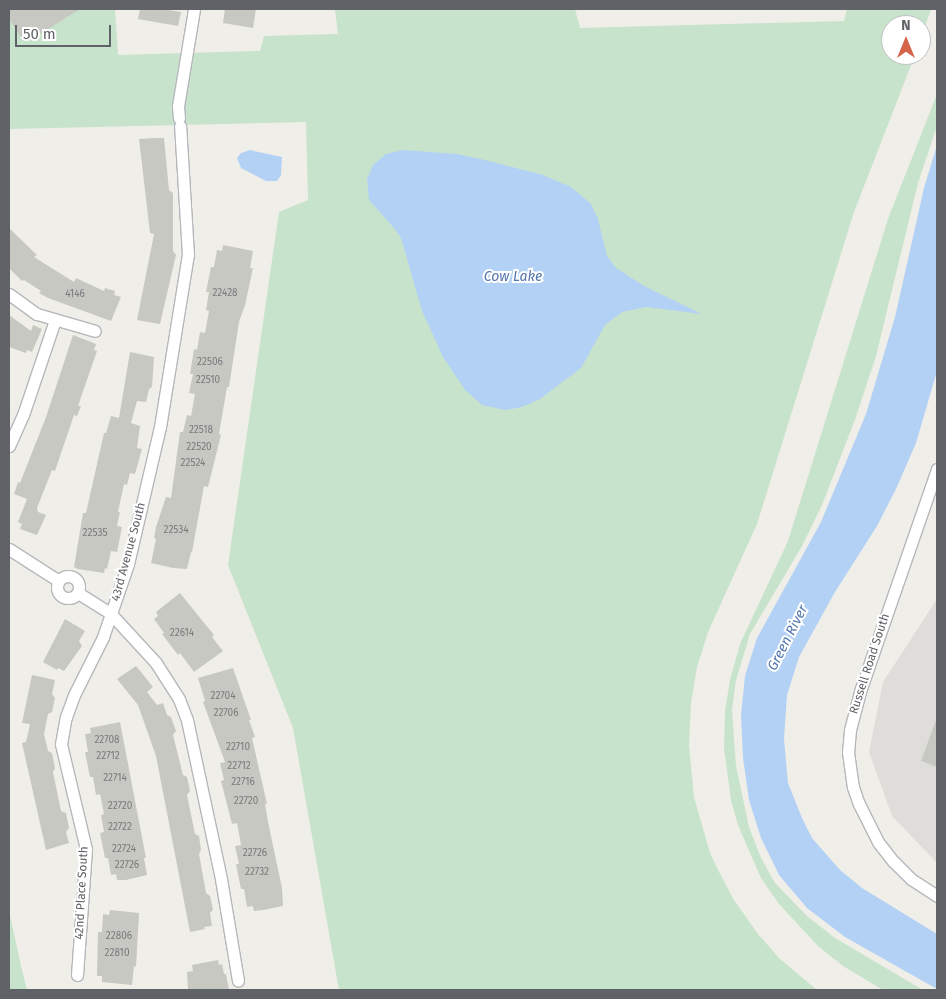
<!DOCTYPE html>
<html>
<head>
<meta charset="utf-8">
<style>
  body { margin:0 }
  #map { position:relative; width:946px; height:999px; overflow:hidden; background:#efeee8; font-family:"Fira Sans",sans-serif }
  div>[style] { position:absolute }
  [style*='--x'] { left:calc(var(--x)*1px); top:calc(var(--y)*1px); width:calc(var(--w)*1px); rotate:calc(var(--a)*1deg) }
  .industrial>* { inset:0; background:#deddda }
  .green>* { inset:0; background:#c8e3cb }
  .water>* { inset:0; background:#b3d1f5 }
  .building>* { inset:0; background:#c8c8c3 }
  .roads { filter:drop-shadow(1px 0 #b5b7bb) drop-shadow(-1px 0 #b5b7bb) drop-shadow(0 1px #b5b7bb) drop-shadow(0 -1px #b5b7bb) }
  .minor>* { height:11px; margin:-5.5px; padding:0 5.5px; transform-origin:5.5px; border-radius:5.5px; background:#fff }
  .minor>.ring { margin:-5.5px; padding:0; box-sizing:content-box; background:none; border:11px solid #fff; border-radius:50% }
  span { translate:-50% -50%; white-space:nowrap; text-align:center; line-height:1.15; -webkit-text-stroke:4px #fff; paint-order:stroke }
  .number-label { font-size:10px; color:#797c7d }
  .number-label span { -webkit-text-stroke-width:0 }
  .street-label { font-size:12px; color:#5f6266 }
  .water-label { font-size:14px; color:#5476ae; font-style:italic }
  .frame { position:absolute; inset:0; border:10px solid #5f6266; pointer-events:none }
  .north { position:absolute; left:881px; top:15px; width:50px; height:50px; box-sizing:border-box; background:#fff; border:1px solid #bfc0c2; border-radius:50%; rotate:0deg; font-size:14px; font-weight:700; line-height:20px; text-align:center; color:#5f6266 }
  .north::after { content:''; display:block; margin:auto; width:18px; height:22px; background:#d46349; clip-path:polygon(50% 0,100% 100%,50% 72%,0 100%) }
  .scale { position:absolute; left:15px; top:25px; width:96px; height:22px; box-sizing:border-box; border:2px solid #5f6266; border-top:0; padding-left:6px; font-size:15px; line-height:18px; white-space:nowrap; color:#5f6266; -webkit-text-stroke:4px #fff; paint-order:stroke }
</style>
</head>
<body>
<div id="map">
  <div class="industrial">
    <i style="clip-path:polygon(937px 599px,937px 863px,892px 816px,869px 752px,883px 682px)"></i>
  </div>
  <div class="green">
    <i style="clip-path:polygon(9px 9px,115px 9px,118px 55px,260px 51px,264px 36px,338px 34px,335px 9px,575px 9px,580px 28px,844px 21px,847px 9px,931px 9px,921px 38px,921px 25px,891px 25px,891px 55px,915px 55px,854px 212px,757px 524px,708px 632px,697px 667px,691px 703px,689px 745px,694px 797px,710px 853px,719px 872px,734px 900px,758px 934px,779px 958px,817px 990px,339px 990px,293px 728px,228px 565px,279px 212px,308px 200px,306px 122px,9px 129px)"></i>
    <i style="clip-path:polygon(937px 94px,937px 126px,918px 183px,876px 356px,856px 417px,822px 505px,802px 546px,750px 634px,736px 680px,732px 710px,736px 766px,749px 827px,761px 858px,775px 883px,807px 916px,835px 938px,923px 990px,883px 990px,843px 966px,818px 946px,779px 904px,761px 878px,738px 825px,731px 800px,724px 748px,725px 711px,730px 680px,740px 644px,788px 541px,888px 219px)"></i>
    <i style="clip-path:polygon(9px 911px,21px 966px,27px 990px,9px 990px)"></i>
  </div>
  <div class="water">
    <i style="clip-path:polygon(937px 145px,937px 371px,916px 443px,896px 489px,877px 526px,835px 592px,799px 657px,787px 695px,784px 739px,788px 783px,802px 818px,812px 838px,840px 870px,862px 888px,937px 934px,937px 989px,845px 937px,807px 908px,779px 875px,761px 838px,749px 800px,743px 758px,741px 715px,745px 676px,757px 638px,821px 522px,866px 414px,895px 317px,924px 188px)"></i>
    <i style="clip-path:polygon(250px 150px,282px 157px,281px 175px,277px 181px,266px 181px,241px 168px,237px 158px,241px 153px)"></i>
    <i style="clip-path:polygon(403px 150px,457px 154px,485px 160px,543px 175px,571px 187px,591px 204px,598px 219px,607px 256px,616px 268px,646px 287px,702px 314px,646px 307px,622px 312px,605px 325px,581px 368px,540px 399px,522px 407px,505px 410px,482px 405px,465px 390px,443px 357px,422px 311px,401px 238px,394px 228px,369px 200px,367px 179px,373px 165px,386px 154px)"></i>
  </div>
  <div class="building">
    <i style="clip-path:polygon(9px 9px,80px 9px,37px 36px,36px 34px,22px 39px,9px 19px)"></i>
    <i style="clip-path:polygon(140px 9px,163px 9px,181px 12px,178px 26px,138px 19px)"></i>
    <i style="clip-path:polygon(225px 9px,256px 9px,253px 28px,223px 23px)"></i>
    <i style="clip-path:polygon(155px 138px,164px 138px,169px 190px,173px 193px,173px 251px,176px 255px,160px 324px,137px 320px,154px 234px,150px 233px,139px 139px)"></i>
    <i style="clip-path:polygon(9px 228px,37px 255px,34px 257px,74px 282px,76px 278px,104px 291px,105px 288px,115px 291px,114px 295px,121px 297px,111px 321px,48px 298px,39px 293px,41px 291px,24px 280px,22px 281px,9px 268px)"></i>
    <i style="clip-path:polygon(223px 245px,253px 251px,250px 268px,253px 268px,245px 305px,239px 322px,229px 387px,227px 387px,219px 434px,221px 435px,208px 487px,204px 486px,192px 552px,191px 552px,187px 569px,173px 568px,151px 563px,156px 539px,154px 538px,156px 527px,166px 497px,171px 498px,180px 432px,183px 432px,187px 415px,191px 416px,195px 394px,189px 393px,193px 374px,190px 374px,194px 349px,197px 350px,200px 332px,205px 333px,209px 311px,206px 310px,209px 292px,206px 292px,211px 267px,214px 267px,217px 250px,222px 251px)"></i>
    <i style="clip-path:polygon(9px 315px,31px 331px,33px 325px,42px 329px,32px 352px,27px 350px,26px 353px,9px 347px)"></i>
    <i style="clip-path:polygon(73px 335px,96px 344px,94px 350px,97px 351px,78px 406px,81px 406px,77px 416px,74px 415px,55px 471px,52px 470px,37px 508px,38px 512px,46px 515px,37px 535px,20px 529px,22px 524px,18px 522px,27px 499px,14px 494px,18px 482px,20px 483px,46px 417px)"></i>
    <i style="clip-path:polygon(130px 352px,154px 357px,152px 387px,149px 389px,146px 402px,137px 401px,131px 423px,140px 426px,137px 448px,142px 449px,135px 474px,130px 473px,127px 485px,124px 484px,118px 512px,120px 512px,117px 526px,122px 527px,117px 552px,111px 551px,107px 569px,105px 568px,104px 573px,78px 569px,74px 567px,83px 513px,86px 513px,104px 433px,106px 433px,111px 416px,119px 418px)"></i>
    <i style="clip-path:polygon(180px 593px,214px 635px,212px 637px,223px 651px,194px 672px,180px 653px,178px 655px,162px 634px,164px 633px,154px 619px,158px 616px,156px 612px)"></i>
    <i style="clip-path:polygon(65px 619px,85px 631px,79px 641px,82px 646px,64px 671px,58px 668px,57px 670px,43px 662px)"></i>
    <i style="clip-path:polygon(136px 666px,153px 687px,147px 692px,157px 705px,163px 703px,167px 715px,171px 717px,176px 731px,173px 735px,183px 775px,187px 777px,190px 791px,187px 795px,195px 834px,199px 836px,201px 850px,199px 854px,206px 893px,210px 896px,213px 910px,210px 913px,212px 926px,204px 927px,205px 929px,190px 932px,156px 756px,138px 705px,117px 679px)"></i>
    <i style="clip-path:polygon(233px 668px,251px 720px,249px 720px,255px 737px,252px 738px,267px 804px,265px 804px,268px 822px,282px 888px,283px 906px,263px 910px,254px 911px,253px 906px,247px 907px,244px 889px,241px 889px,236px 864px,239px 864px,235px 846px,241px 845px,237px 823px,232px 824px,221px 781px,224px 780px,220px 763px,225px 762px,203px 702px,205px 701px,198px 678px)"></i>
    <i style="clip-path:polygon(32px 675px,55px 680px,52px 694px,55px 698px,52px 712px,48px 714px,44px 734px,48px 751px,52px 753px,55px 768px,53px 772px,61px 811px,66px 813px,69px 828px,66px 832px,69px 843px,46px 850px,22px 743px,26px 742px,30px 724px,22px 723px)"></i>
    <i style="clip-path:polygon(936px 720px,937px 721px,937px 767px,921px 761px)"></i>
    <i style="clip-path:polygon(120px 722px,146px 858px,144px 858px,147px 875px,126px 880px,117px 880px,116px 874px,111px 875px,108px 858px,105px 858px,100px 833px,104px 832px,101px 815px,104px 814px,100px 794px,96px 795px,93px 777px,90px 777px,85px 752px,88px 752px,85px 734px,91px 733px,90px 728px)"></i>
    <i style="clip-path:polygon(110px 910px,139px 913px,136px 967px,134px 966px,132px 985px,102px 982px,102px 976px,97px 976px,98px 932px,102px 932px,103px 914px,109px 915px)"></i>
    <i style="clip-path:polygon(218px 960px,219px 965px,222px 964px,224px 974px,226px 974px,229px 990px,188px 990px,187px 972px,193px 971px,192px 965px)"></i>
  </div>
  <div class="roads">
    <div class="minor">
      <i style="--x:179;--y:118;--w:12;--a:-95"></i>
      <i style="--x:178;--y:106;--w:98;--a:-80.6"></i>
      <i style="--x:9;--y:294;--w:34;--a:36"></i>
      <i style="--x:37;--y:314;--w:60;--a:16.3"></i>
      <i style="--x:9;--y:446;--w:34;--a:-66"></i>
      <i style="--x:23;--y:415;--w:100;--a:-71.4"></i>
      <i style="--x:937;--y:469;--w:232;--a:109.1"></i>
      <i style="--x:861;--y:688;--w:43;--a:104.7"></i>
      <i style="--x:850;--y:730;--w:22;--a:95"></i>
      <i style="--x:848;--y:752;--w:35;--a:82"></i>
      <i style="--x:853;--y:787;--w:18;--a:71"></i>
      <i style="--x:859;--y:804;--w:42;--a:63.4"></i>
      <i style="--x:878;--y:842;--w:24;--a:52"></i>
      <i style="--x:893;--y:861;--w:25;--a:45"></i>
      <i style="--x:911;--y:879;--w:31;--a:33"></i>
      <i style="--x:9;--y:549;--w:59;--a:32.6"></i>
      <i class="ring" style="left:57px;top:576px;width:11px;height:11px"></i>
      <i style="--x:78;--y:593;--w:39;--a:32"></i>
      <i style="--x:111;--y:614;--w:67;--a:47.4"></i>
      <i style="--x:156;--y:663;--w:43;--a:57.4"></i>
      <i style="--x:179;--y:699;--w:22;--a:69"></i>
      <i style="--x:187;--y:720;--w:163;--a:77.9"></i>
      <i style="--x:221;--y:879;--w:103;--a:80.5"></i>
      <i style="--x:77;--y:975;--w:126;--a:-85.9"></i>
      <i style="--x:86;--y:849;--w:108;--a:-103.4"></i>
      <i style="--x:61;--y:744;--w:27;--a:-80"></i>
      <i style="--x:66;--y:717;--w:23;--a:-70"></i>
      <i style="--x:74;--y:695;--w:65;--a:-63.4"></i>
      <i style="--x:103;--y:637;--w:77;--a:-71.1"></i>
      <i style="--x:128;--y:564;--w:141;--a:-76.9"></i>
      <i style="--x:160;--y:427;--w:174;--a:-80.8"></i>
      <i style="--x:188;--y:255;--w:129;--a:-93.5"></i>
    </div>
  </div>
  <div class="number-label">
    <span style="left:225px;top:294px">22428</span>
    <span style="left:75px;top:295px">4146</span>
    <span style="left:210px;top:363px">22506</span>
    <span style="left:208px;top:381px">22510</span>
    <span style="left:201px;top:431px">22518</span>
    <span style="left:199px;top:448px">22520</span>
    <span style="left:193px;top:464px">22524</span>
    <span style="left:176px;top:531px">22534</span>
    <span style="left:95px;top:534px">22535</span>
    <span style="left:182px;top:634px">22614</span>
    <span style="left:223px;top:697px">22704</span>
    <span style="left:226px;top:714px">22706</span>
    <span style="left:107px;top:741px">22708</span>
    <span style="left:238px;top:748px">22710</span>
    <span style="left:108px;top:757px">22712</span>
    <span style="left:239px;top:767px">22712</span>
    <span style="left:115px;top:779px">22714</span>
    <span style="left:243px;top:783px">22716</span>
    <span style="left:246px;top:802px">22720</span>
    <span style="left:120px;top:807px">22720</span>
    <span style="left:120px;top:828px">22722</span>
    <span style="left:124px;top:850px">22724</span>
    <span style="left:255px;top:854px">22726</span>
    <span style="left:127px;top:866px">22726</span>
    <span style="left:257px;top:873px">22732</span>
    <span style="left:119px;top:937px">22806</span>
    <span style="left:117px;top:954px">22810</span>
  </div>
  <div class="street-label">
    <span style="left:129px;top:552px;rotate:-75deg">43rd Avenue South</span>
    <span style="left:870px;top:664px;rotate:-72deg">Russell Road South</span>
    <span style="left:82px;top:893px;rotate:-87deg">42nd Place South</span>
  </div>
  <div class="water-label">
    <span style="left:513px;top:277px">Cow Lake</span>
    <span style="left:788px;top:638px;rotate:-63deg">Green River</span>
  </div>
  <div class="frame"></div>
  <div class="north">N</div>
  <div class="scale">50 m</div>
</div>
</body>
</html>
